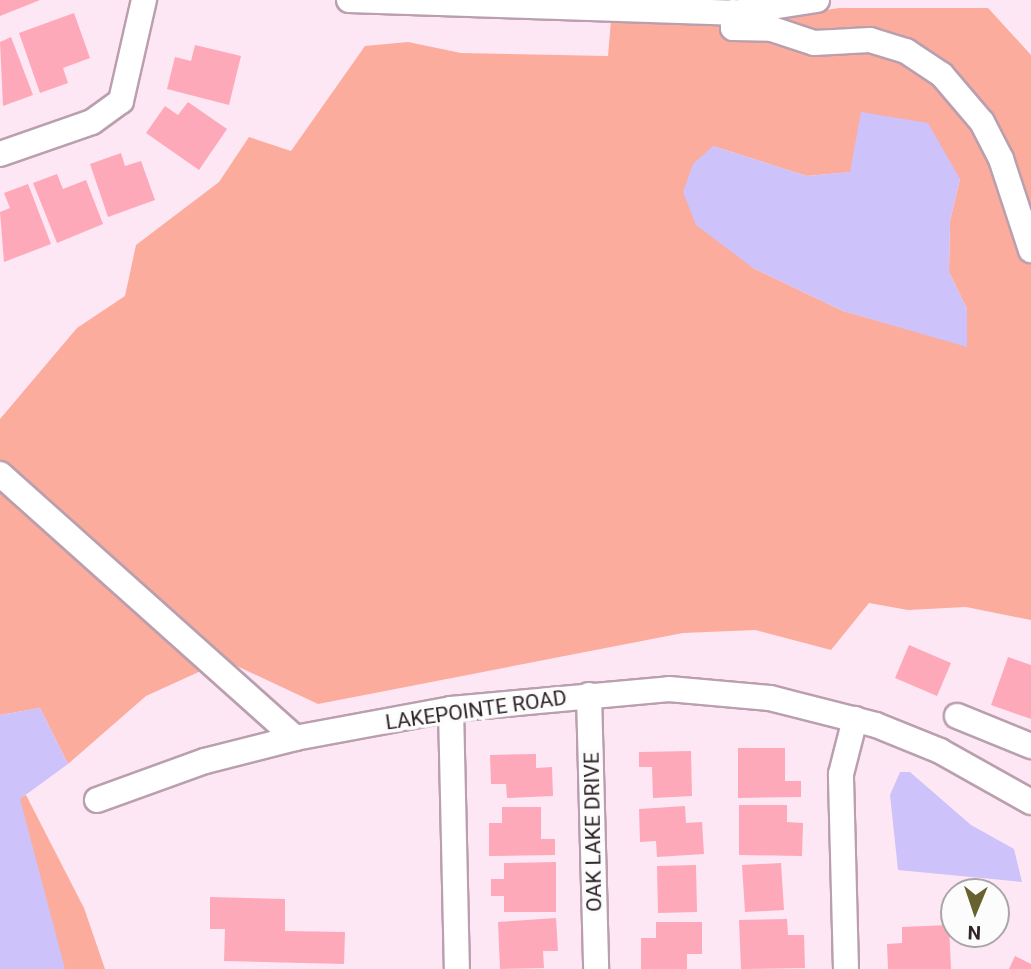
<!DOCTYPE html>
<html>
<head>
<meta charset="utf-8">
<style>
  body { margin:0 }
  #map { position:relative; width:1031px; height:969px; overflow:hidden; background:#fee7f4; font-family:Roboto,sans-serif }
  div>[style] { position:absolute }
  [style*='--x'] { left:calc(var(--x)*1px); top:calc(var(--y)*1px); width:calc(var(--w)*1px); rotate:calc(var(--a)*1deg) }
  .green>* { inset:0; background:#fcac9c }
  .water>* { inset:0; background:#cdc2f9 }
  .building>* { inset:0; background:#fda9b9 }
  .roads { filter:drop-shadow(2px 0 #ba9fae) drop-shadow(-2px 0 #ba9fae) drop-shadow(0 2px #ba9fae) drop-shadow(0 -2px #ba9fae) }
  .minor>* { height:24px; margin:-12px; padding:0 12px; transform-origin:12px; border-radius:12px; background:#fff }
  span { translate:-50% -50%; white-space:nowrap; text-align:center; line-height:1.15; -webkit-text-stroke:7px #fcfcfc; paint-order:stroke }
  .street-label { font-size:21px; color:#2e2329 }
  .north { position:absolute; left:940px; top:878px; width:70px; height:70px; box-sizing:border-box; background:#fcfcfc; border:2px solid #aaa5a8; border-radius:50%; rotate:182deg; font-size:19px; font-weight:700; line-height:28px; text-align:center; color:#2e2329 }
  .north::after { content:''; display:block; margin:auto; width:24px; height:32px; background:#676330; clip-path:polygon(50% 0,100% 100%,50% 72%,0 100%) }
</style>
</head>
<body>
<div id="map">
  <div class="green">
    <i style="clip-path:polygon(evenodd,839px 8px,988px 8px,1031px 55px,1031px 620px,966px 607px,908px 610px,869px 603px,831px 650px,755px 630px,683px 633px,318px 704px,224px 660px,0 460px,0 419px,77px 328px,125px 296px,136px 245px,219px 182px,249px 137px,291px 151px,365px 46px,408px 42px,461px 53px,608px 56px,611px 20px,734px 24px,839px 8px,861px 140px,960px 179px,950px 221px,949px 272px,967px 309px,967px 346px,843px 311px,753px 268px,713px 146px,807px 176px,851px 172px,861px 140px)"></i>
    <i style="clip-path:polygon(0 488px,203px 670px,146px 696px,68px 764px,40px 708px,0 715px)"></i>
    <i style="clip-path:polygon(26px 795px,84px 908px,105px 969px,32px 969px,0 851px,0 809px)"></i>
  </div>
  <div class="water">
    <i style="clip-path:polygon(861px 112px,928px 123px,960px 179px,950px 221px,949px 272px,967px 309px,967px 347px,843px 311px,753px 268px,696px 225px,683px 192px,693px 164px,713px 146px,807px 176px,850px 172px)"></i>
    <i style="clip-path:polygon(40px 708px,68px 764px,20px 799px,65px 969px,0 969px,0 715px)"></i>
    <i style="clip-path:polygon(900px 772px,910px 772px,971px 825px,1014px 849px,1022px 882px,898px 870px,890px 795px)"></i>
  </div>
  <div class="building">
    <i style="clip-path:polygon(0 0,40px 0,0 16px)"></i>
    <i style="clip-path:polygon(74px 13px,90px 58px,63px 68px,68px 83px,40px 93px,19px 33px)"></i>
    <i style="clip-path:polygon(11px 37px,33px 95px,3px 106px,0 42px)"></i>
    <i style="clip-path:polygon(195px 45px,241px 56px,229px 105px,167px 89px,175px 57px,191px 61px)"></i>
    <i style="clip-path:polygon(188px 102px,227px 129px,199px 170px,146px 133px,165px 106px,178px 115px)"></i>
    <i style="clip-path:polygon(121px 153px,125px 166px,141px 161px,155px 200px,108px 217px,90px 164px)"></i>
    <i style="clip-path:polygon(57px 174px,63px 189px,86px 180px,103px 224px,57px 243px,33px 183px)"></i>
    <i style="clip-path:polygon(28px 184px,51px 244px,4px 262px,0 212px,10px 208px,4px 193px)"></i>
    <i style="clip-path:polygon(909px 645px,951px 663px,937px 696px,895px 678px)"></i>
    <i style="clip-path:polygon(1008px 657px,1031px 665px,1031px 719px,991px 705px)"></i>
    <i style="clip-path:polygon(738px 748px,785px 748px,785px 781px,801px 781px,801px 797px,738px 798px)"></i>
    <i style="clip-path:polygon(691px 751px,692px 796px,653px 798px,652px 767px,639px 767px,639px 752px)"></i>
    <i style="clip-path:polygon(536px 754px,536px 768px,552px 767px,553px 796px,507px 798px,506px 784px,491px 784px,490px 755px)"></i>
    <i style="clip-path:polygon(739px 805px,787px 805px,787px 822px,803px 823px,802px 856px,739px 855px)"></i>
    <i style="clip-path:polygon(685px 806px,686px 823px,702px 822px,704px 854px,657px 857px,656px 841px,640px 842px,639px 809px)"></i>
    <i style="clip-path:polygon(502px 807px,541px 807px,541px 839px,555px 839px,555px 855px,489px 856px,489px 823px,502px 823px)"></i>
    <i style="clip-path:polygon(556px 862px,556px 912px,504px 912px,504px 896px,491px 896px,491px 879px,504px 879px,504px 863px)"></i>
    <i style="clip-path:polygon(781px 863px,784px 910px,745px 912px,742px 865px)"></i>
    <i style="clip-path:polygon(696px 865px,697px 912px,658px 913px,657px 866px)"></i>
    <i style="clip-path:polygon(210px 897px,285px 899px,285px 931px,345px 932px,344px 964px,224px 961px,225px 929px,210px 929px)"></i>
    <i style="clip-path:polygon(556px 918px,558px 951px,543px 951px,544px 968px,500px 969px,498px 922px)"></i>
    <i style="clip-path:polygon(787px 919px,788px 935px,804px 935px,805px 968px,741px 969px,739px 920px)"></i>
    <i style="clip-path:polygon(656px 922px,702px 922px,702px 954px,687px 954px,687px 969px,641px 969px,641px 938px,656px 938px)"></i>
    <i style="clip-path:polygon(949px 925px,951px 969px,888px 969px,887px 944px,902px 943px,902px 927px)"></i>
    <i style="clip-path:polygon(1015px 956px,1031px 964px,1031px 969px,1009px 969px)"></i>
  </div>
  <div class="roads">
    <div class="minor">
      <i style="--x:349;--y:0;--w:384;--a:1.9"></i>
      <i style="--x:733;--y:13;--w:85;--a:-8.8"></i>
      <i style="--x:733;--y:12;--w:16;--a:90"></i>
      <i style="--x:733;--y:28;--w:39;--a:1"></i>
      <i style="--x:772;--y:29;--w:44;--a:18.4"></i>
      <i style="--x:814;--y:43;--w:56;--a:-3.1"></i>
      <i style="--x:870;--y:40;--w:38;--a:17"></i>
      <i style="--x:906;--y:51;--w:43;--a:33.7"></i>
      <i style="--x:942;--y:75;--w:62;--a:49.6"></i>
      <i style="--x:982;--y:122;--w:42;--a:62.8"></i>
      <i style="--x:1001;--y:159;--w:96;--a:71.8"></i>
      <i style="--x:0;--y:154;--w:97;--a:-19.2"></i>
      <i style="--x:92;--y:122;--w:36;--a:-36"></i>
      <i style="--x:121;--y:101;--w:104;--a:-77.2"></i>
      <i style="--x:0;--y:474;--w:396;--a:41.8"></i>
      <i style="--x:589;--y:695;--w:274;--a:88.5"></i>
      <i style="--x:451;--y:709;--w:260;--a:88.7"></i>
      <i style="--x:957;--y:716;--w:80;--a:22.1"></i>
      <i style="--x:97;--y:800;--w:115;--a:-19.9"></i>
      <i style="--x:205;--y:761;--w:93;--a:-14.3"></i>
      <i style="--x:295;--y:738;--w:159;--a:-10.5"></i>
      <i style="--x:451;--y:709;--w:219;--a:-5.2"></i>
      <i style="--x:669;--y:689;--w:101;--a:5.1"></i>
      <i style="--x:770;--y:698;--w:109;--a:14.3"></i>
      <i style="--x:876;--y:725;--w:69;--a:22.1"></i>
      <i style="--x:940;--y:751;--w:104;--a:29.3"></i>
      <i style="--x:846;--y:969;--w:195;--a:-91.5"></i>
      <i style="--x:841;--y:774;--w:57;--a:-75.7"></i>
    </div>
  </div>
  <div class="street-label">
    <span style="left:476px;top:710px;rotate:-8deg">LAKEPOINTE ROAD</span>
    <span style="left:593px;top:832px;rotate:-91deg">OAK LAKE DRIVE</span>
  </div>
  <div class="north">N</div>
</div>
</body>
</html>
